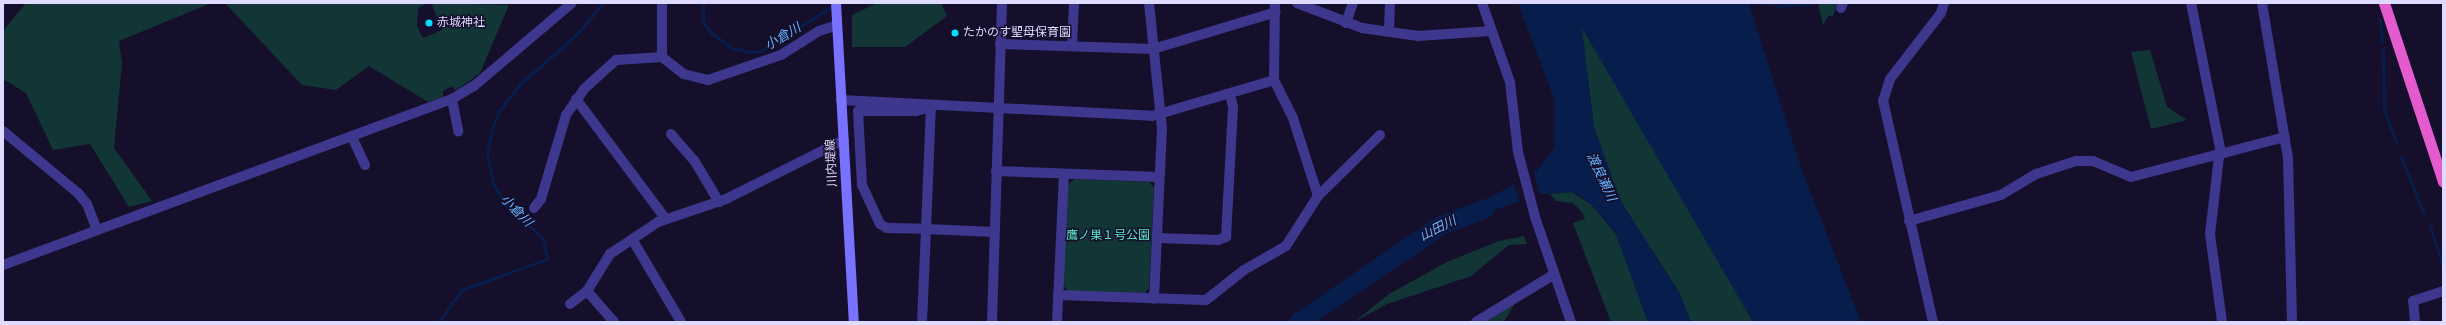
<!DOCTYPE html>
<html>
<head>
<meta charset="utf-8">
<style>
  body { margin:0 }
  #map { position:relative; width:2446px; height:325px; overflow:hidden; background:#150f2c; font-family:"Archivo Narrow","Noto Sans JP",sans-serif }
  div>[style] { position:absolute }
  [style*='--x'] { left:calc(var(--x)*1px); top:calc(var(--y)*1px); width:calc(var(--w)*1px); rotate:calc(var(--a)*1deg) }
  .green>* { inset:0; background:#123636 }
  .water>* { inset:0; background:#071e4d }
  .pier>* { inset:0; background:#150f2c }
  .stream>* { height:3px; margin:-1.5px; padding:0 1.5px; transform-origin:1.5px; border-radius:1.5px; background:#071e4d }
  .river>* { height:19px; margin:-9.5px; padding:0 9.5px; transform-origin:9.5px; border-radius:9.5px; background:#071e4d }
  .minor>* { height:10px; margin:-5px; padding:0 5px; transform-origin:5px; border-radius:5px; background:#3d378e }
  .tertiary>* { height:10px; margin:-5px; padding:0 5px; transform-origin:5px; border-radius:5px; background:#3d378e }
  .secondary>* { height:10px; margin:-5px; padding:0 5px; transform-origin:5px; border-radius:5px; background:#7971ff }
  .trunk>* { height:11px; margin:-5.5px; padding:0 5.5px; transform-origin:5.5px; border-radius:5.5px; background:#e45bd0 }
  .dots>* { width:11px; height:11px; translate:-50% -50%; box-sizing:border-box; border:2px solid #150f2c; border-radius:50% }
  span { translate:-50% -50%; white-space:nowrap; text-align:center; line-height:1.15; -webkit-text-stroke:3px #150f2c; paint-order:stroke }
  .poi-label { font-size:12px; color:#dfdaff }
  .left { translate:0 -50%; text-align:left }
  .street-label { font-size:12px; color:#dfdaff }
  .park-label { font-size:12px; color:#5de8ca }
  .water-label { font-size:13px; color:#68b4ff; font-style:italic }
  .frame { position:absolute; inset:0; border:4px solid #dfdaff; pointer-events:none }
</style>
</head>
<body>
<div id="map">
  <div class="green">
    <i style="clip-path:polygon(26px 3px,211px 3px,119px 41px,122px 63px,114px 148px,152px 201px,129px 207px,90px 144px,53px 150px,26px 93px,3px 79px,3px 31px)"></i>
    <i style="clip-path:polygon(225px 3px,428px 3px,418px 8px,417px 26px,423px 38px,442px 30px,431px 3px,509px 5px,480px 73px,461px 87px,455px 90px,452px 86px,443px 91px,443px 97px,428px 102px,369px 66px,336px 90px,302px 85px)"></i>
    <i style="clip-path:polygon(877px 3px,941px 3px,947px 16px,905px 47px,852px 47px,852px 15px)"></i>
    <i style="clip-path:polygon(1818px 3px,1837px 3px,1833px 16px,1828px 16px,1823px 25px)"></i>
    <i style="clip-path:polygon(1581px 26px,1633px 113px,1753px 322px,1691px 322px,1679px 292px,1621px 202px,1594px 128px)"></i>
    <i style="clip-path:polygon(2150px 50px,2167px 107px,2187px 120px,2151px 129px,2131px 52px)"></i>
    <i style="clip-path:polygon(1075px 179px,1149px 182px,1154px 188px,1149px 288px,1144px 294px,1068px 291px,1063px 285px,1067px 185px)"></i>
    <i style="clip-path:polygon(1571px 192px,1591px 204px,1616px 234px,1648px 322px,1611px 322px,1573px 223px,1585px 219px,1582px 212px,1573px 203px,1556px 201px,1550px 194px)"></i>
    <i style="clip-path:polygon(1524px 236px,1527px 244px,1509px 245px,1471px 276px,1387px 304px,1354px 322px,1389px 294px,1447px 262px,1499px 241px)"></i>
    <i style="clip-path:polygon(1515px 303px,1504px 322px,1486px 322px)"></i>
  </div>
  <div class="water">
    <i style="clip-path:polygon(1518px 3px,1773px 3px,1781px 6px,1749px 4px,1801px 168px,1861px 322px,1753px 322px,1582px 28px,1594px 128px,1621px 202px,1679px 292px,1691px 322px,1648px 322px,1616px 234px,1602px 215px,1581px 196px,1571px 192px,1543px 194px,1464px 220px,1461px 214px,1537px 171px,1554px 148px,1555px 101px)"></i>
  </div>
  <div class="pier">
    <i style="clip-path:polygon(1533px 170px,1541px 197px,1520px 204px,1514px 183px)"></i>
  </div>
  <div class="stream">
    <i style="--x:703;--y:3;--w:19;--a:90"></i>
    <i style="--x:703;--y:22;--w:14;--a:54"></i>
    <i style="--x:711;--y:33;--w:28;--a:35"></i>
    <i style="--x:734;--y:49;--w:18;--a:9"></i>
    <i style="--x:752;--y:52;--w:10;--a:-6"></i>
    <i style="--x:762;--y:51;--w:85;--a:-32.6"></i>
    <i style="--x:1777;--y:6;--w:36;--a:-5"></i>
    <i style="--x:2380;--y:19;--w:22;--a:85"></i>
    <i style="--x:2383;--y:49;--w:60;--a:89"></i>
    <i style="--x:2384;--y:109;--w:35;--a:70"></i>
    <i style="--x:2401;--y:157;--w:61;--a:68"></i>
    <i style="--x:2430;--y:226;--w:43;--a:72.4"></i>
    <i style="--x:439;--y:322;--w:39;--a:-55"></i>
    <i style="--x:461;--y:290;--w:91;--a:-19.8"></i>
    <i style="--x:547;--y:259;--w:21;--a:-101"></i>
    <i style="--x:543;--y:238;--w:50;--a:-138.3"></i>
    <i style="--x:506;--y:205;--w:25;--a:-122"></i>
    <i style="--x:493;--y:184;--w:32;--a:-101"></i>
    <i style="--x:487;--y:153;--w:25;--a:-78"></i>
    <i style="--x:492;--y:129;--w:19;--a:-69"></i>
    <i style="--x:499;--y:111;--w:33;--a:-52"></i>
    <i style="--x:519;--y:85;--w:76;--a:-41.3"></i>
    <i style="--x:576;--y:35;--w:42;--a:-49.8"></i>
  </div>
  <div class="river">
    <i style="--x:1298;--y:322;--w:171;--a:-34.2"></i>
    <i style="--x:1439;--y:226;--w:49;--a:-21.4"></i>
  </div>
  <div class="minor">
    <i style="--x:662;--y:3;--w:54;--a:90"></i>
    <i style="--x:1149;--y:3;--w:127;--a:84.1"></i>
    <i style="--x:1162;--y:129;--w:170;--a:92.7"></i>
    <i style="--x:1297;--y:3;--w:70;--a:21"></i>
    <i style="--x:1362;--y:28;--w:57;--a:8.1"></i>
    <i style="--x:1418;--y:36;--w:73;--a:-3.9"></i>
    <i style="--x:2191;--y:3;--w:148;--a:78.7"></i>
    <i style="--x:2220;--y:148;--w:87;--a:96.6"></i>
    <i style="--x:2210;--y:234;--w:89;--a:82.2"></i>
    <i style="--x:1841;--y:8;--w:5;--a:-68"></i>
    <i style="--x:1346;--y:23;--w:21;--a:-71"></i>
    <i style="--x:1389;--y:31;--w:28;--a:-88"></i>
    <i style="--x:1000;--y:44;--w:153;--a:1.9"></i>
    <i style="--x:1153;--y:49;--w:128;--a:-16.7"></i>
    <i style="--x:1072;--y:46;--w:43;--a:-87.3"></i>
    <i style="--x:452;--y:99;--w:33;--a:79"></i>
    <i style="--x:576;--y:99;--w:149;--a:53.2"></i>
    <i style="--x:3;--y:131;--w:97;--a:39.6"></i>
    <i style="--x:78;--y:193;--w:14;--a:51"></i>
    <i style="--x:87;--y:204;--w:28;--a:69"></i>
    <i style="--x:671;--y:134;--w:35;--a:49"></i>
    <i style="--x:694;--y:160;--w:49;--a:59.2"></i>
    <i style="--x:352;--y:137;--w:31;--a:65"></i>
    <i style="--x:996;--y:171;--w:163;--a:2.1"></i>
    <i style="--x:1318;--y:196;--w:87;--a:-44.5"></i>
    <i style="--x:534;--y:208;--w:11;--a:-52"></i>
    <i style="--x:541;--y:199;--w:88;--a:-73.4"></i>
    <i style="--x:566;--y:115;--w:32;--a:-55"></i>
    <i style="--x:584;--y:89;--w:43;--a:-42.2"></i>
    <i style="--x:616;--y:60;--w:46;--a:-3.7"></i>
    <i style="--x:662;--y:57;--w:28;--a:38"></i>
    <i style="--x:684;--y:74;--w:25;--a:14"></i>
    <i style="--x:708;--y:80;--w:77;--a:-18.9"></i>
    <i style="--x:781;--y:55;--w:45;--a:-32.3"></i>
    <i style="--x:819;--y:31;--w:19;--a:-18"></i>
    <i style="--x:1909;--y:221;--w:96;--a:-15.8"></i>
    <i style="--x:2001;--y:195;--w:41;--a:-31"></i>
    <i style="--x:2036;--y:174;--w:42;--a:-18"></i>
    <i style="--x:2076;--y:161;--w:17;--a:0"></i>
    <i style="--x:2093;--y:161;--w:41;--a:22.8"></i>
    <i style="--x:2131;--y:177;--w:92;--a:-14.5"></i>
    <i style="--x:1158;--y:238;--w:60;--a:1.9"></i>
    <i style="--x:1218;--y:240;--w:9;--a:-21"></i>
    <i style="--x:1226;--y:237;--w:130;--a:-86.9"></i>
    <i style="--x:1233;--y:107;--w:12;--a:-104"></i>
    <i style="--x:632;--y:239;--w:96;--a:59.4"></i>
    <i style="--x:587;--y:291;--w:41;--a:48.9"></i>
    <i style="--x:1058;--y:295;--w:148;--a:1.9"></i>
    <i style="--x:1206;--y:300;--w:48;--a:-38.3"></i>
    <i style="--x:1244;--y:270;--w:48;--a:-29.7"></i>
    <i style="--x:1286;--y:246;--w:59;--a:-57.4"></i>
    <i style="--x:1318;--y:196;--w:82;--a:-107.8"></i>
    <i style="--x:1293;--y:118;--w:42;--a:-116.6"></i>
    <i style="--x:1274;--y:80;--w:77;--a:-89.3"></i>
    <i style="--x:570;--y:304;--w:21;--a:-37"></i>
    <i style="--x:587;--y:291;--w:44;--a:-58.1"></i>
    <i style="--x:610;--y:254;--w:58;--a:-33.7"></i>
    <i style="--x:658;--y:222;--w:72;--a:-18.7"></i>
    <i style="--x:726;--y:199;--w:132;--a:-26.6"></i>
    <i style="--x:922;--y:322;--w:93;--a:-87.5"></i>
    <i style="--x:926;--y:229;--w:122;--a:-87.7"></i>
    <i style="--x:931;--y:107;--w:16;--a:165"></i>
    <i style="--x:916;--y:111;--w:58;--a:180"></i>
    <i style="--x:858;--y:111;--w:74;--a:86.9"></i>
    <i style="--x:862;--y:185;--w:43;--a:65.2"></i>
    <i style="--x:880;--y:224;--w:8;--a:30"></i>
    <i style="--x:887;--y:228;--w:39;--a:1"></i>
    <i style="--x:926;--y:229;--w:68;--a:2.5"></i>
    <i style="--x:1057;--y:322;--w:148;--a:-87.3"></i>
    <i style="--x:1476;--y:322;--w:90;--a:-31.4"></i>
    <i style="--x:1933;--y:322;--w:227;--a:-102.7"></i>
    <i style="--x:1883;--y:101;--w:23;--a:-72"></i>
    <i style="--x:1890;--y:79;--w:83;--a:-52.3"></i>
    <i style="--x:1941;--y:13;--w:10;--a:-73"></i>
    <i style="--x:2415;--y:322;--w:21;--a:-95"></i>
    <i style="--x:2413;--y:301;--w:32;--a:-18"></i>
  </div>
  <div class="tertiary">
    <i style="--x:1482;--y:3;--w:84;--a:70.5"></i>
    <i style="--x:1510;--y:82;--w:70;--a:83.5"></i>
    <i style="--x:1518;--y:152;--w:67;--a:75.3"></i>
    <i style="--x:1535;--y:217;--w:111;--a:71.1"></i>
    <i style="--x:2262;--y:3;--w:157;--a:80.5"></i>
    <i style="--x:2288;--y:158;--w:164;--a:88.6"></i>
    <i style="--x:841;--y:100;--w:311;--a:2.9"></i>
    <i style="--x:1152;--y:116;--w:127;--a:-16.4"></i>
    <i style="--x:2220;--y:154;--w:67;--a:-14.7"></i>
    <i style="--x:3;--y:265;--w:479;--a:-20.3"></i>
    <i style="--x:452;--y:99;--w:26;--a:-31"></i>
    <i style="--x:474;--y:86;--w:128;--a:-40.3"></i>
    <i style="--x:992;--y:322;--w:319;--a:-88.2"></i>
  </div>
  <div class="secondary">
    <i style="--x:836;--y:3;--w:320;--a:86.8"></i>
  </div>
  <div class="trunk">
    <i style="--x:2384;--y:3;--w:188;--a:71.7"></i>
  </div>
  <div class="dots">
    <i style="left:429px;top:23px;background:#06deff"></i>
    <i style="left:955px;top:33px;background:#06deff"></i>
  </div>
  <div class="poi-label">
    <span class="left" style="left:437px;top:23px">赤城神社</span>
    <span class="left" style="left:963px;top:33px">たかのす聖母保育園</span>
  </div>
  <div class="street-label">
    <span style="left:832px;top:163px;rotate:-93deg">川内堤線</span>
  </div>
  <div class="park-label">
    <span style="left:1108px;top:236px">鷹ノ巣１号公園</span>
  </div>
  <div class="water-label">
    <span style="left:783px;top:37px;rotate:-31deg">小倉川</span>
    <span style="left:1601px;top:177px;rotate:65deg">渡良瀬川</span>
    <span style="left:516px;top:211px;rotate:46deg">小倉川</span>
    <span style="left:1438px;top:229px;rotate:-27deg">山田川</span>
  </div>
  <div class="frame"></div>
</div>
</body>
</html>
